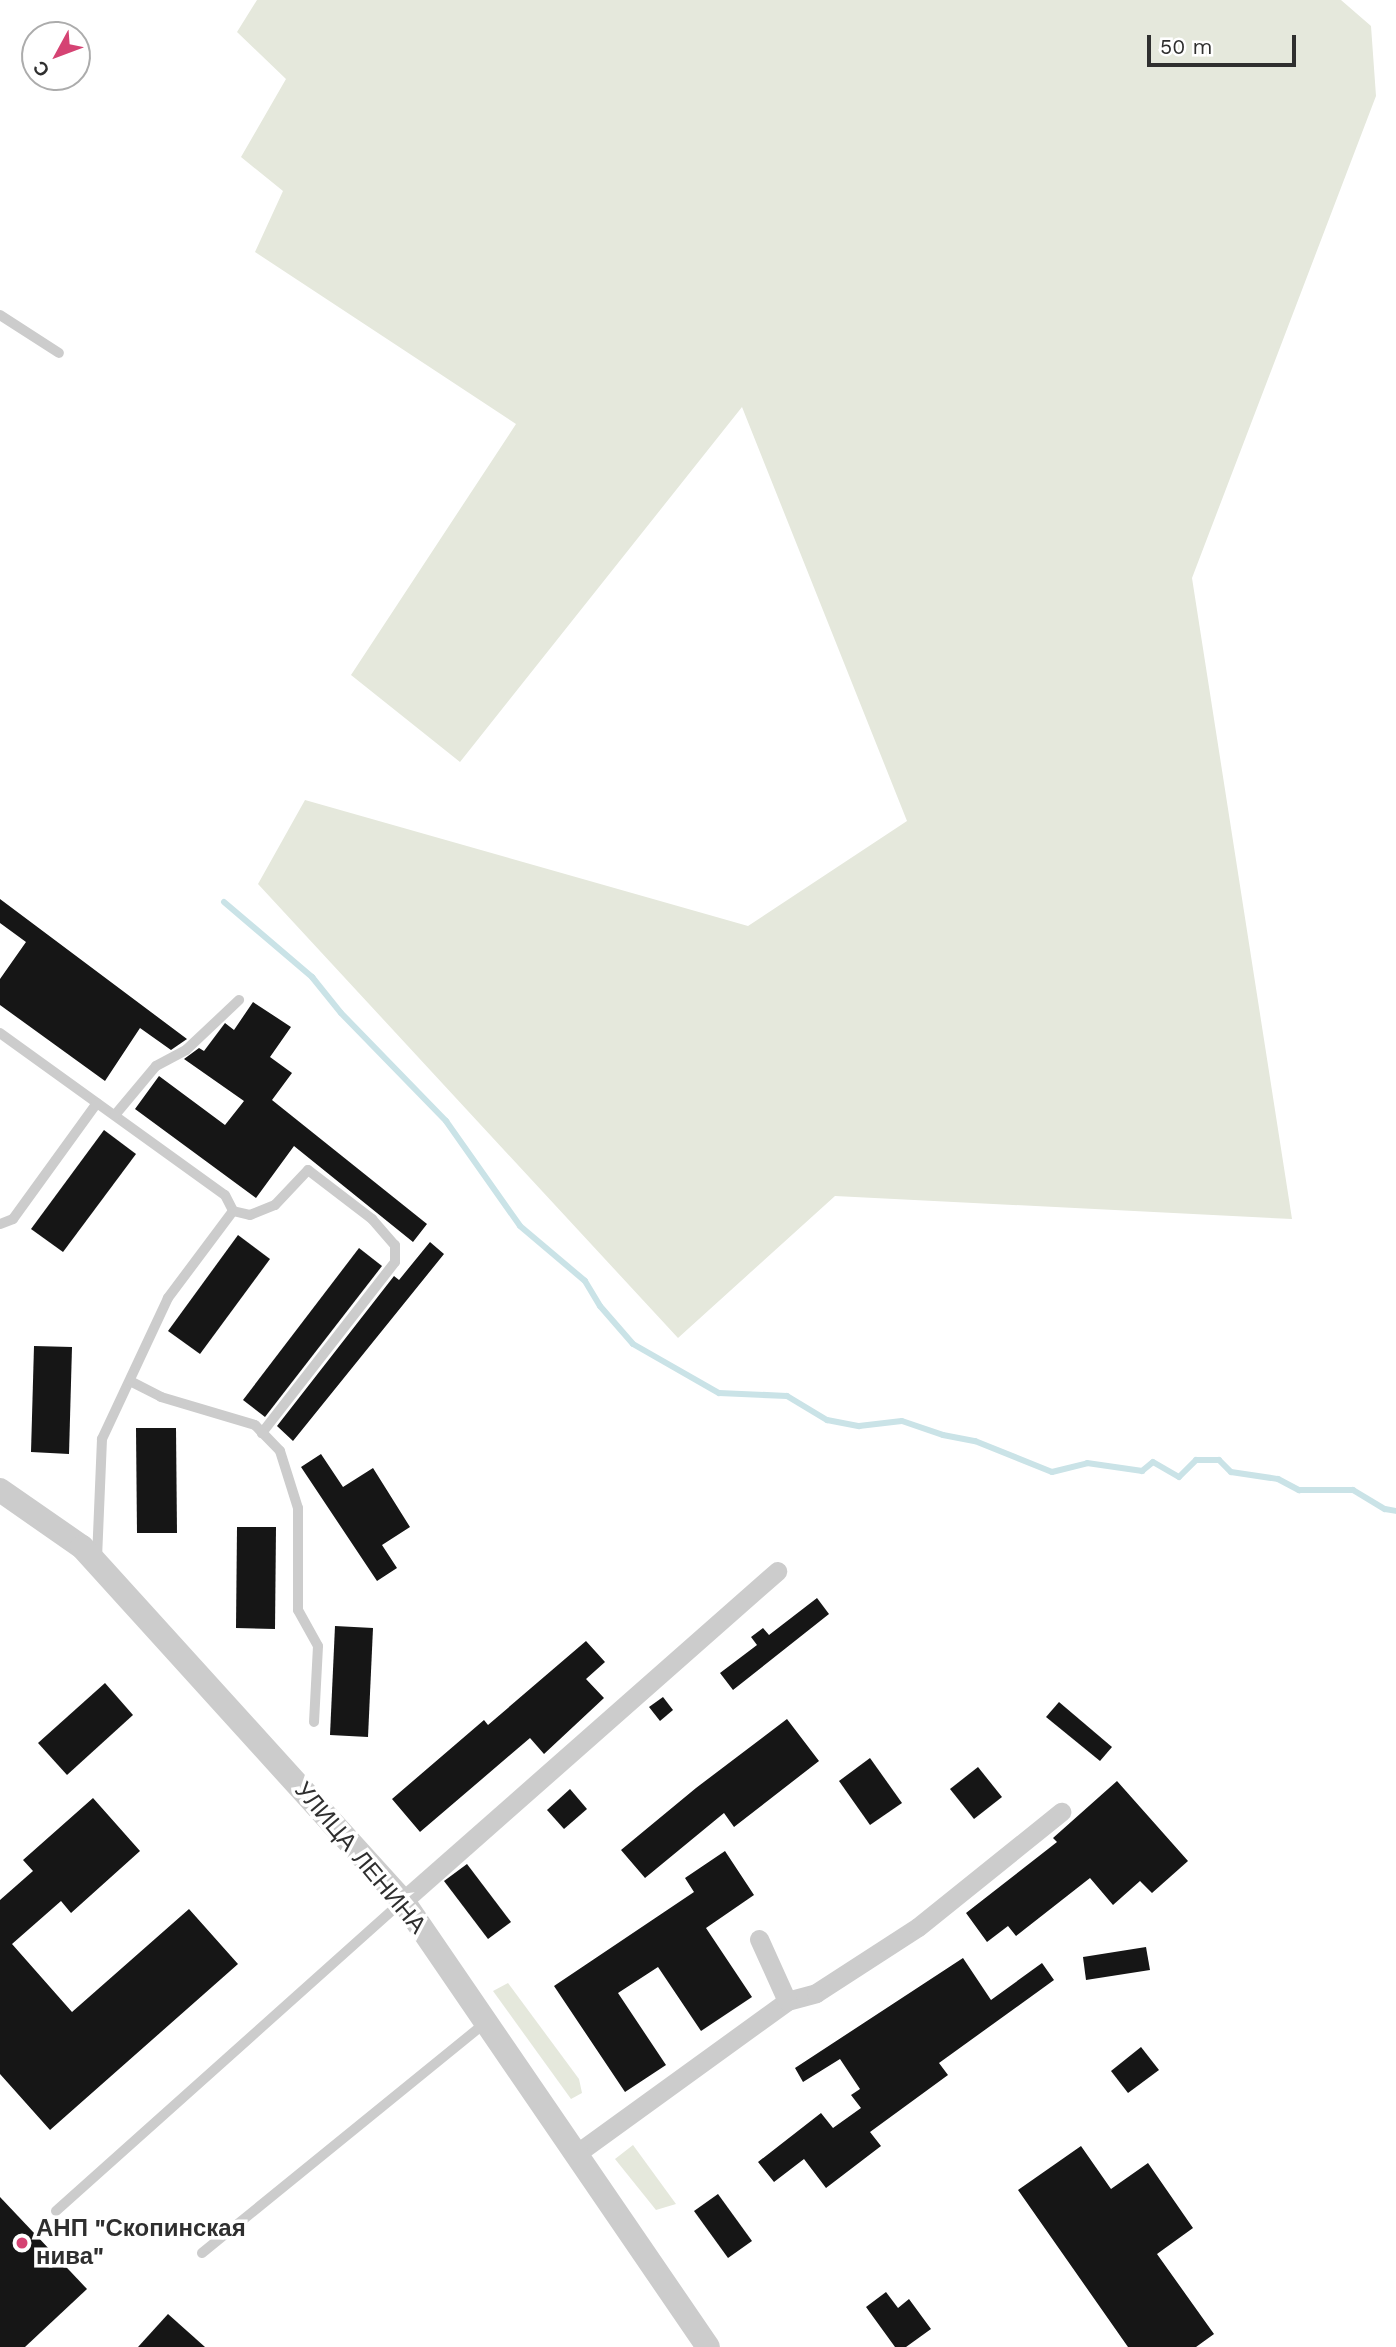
<!DOCTYPE html>
<html>
<head>
<meta charset="utf-8">
<style>
  body { margin:0 }
  #map { position:relative; width:1396px; height:2347px; overflow:hidden; background:#fff; font-family:"Work Sans",sans-serif }
  div>[style] { position:absolute }
  [style*='--x'] { left:calc(var(--x)*1px); top:calc(var(--y)*1px); width:calc(var(--w)*1px); rotate:calc(var(--a)*1deg) }
  .green>* { inset:0; background:#e5e8dc }
  .stream>* { height:6px; margin:-3px; padding:0 3px; transform-origin:3px; border-radius:3px; background:#cae3e7 }
  .building>* { inset:0; background:#161616 }
  .service>* { height:10px; margin:-5px; padding:0 5px; transform-origin:5px; border-radius:5px; background:#ccc }
  .minor>* { height:19px; margin:-9.5px; padding:0 9.5px; transform-origin:9.5px; border-radius:9.5px; background:#ccc }
  .tertiary>* { height:24px; margin:-12px; padding:0 12px; transform-origin:12px; border-radius:12px; background:#ccc }
  .dots>* { width:19px; height:19px; translate:-50% -50%; box-sizing:border-box; border:4px solid #fff; border-radius:50% }
  span { translate:-50% -50%; white-space:nowrap; text-align:center; line-height:1.15; -webkit-text-stroke:7px #fff; paint-order:stroke }
  .street-label { font-size:24px; color:#2f2f2f }
  .poi-label { font-size:24px; color:#2f2f2f; font-weight:700 }
  .left { translate:0 -50%; text-align:left }
  .north { position:absolute; left:21px; top:21px; width:70px; height:70px; box-sizing:border-box; background:#fff; border:2px solid #acacac; border-radius:50%; rotate:229deg; font-size:19px; font-weight:700; line-height:28px; text-align:center; color:#2f2f2f }
  .north::after { content:''; display:block; margin:auto; width:24px; height:32px; background:#d54373; clip-path:polygon(50% 0,100% 100%,50% 72%,0 100%) }
  .scale { position:absolute; left:1147px; top:35px; width:149px; height:32px; box-sizing:border-box; border:4px solid #2f2f2f; border-top:0; padding-left:9px; font-size:21px; line-height:24px; white-space:nowrap; color:#2f2f2f; -webkit-text-stroke:5px #fff; paint-order:stroke }
</style>
</head>
<body>
<div id="map">
  <div class="green">
    <i style="clip-path:polygon(257px 0,1341px 0,1371px 26px,1376px 96px,1192px 578px,1292px 1219px,835px 1196px,678px 1338px,258px 884px,305px 800px,748px 926px,907px 821px,742px 407px,460px 762px,351px 675px,516px 424px,255px 252px,283px 191px,241px 157px,286px 79px,237px 32px)"></i>
    <i style="clip-path:polygon(508px 1983px,579px 2079px,582px 2093px,571px 2099px,493px 1991px)"></i>
    <i style="clip-path:polygon(633px 2145px,676px 2204px,656px 2210px,615px 2159px)"></i>
  </div>
  <div class="stream">
    <i style="--x:224;--y:902;--w:116;--a:40.4"></i>
    <i style="--x:312;--y:977;--w:46;--a:51.1"></i>
    <i style="--x:341;--y:1013;--w:151;--a:45.8"></i>
    <i style="--x:446;--y:1121;--w:128;--a:54.8"></i>
    <i style="--x:520;--y:1226;--w:85;--a:40.2"></i>
    <i style="--x:585;--y:1281;--w:29;--a:59"></i>
    <i style="--x:600;--y:1306;--w:50;--a:49"></i>
    <i style="--x:633;--y:1344;--w:99;--a:29.7"></i>
    <i style="--x:719;--y:1393;--w:68;--a:2.5"></i>
    <i style="--x:787;--y:1396;--w:47;--a:31"></i>
    <i style="--x:827;--y:1420;--w:33;--a:11"></i>
    <i style="--x:859;--y:1426;--w:43;--a:-6.6"></i>
    <i style="--x:902;--y:1421;--w:43;--a:18.9"></i>
    <i style="--x:943;--y:1435;--w:33;--a:11"></i>
    <i style="--x:975;--y:1441;--w:83;--a:21.9"></i>
    <i style="--x:1052;--y:1472;--w:36;--a:-14"></i>
    <i style="--x:1087;--y:1463;--w:56;--a:8.3"></i>
    <i style="--x:1142;--y:1471;--w:14;--a:-39"></i>
    <i style="--x:1153;--y:1462;--w:30;--a:30"></i>
    <i style="--x:1179;--y:1477;--w:24;--a:-45"></i>
    <i style="--x:1196;--y:1460;--w:23;--a:0"></i>
    <i style="--x:1219;--y:1460;--w:17;--a:45"></i>
    <i style="--x:1231;--y:1472;--w:48;--a:8.5"></i>
    <i style="--x:1278;--y:1479;--w:24;--a:28"></i>
    <i style="--x:1299;--y:1490;--w:54;--a:0"></i>
    <i style="--x:1353;--y:1490;--w:37;--a:31"></i>
    <i style="--x:1385;--y:1509;--w:11;--a:10"></i>
  </div>
  <div class="building">
    <i style="clip-path:polygon(0 899px,187px 1039px,171px 1050px,140px 1028px,105px 1081px,0 1005px,0 979px,26px 942px,0 923px)"></i>
    <i style="clip-path:polygon(253px 1002px,291px 1027px,270px 1057px,292px 1073px,272px 1100px,427px 1224px,413px 1242px,294px 1146px,256px 1198px,135px 1109px,159px 1076px,225px 1125px,244px 1101px,184px 1059px,199px 1048px,204px 1051px,225px 1023px,234px 1030px)"></i>
    <i style="clip-path:polygon(104px 1130px,136px 1154px,63px 1252px,31px 1229px)"></i>
    <i style="clip-path:polygon(238px 1235px,270px 1259px,200px 1354px,168px 1331px)"></i>
    <i style="clip-path:polygon(430px 1242px,444px 1254px,293px 1441px,277px 1426px,394px 1276px,399px 1280px)"></i>
    <i style="clip-path:polygon(359px 1248px,382px 1266px,265px 1417px,243px 1400px)"></i>
    <i style="clip-path:polygon(34px 1346px,72px 1347px,69px 1454px,31px 1452px)"></i>
    <i style="clip-path:polygon(136px 1428px,176px 1428px,177px 1533px,137px 1533px)"></i>
    <i style="clip-path:polygon(321px 1454px,343px 1487px,373px 1468px,410px 1527px,382px 1545px,397px 1568px,377px 1581px,301px 1467px)"></i>
    <i style="clip-path:polygon(237px 1527px,276px 1527px,275px 1629px,236px 1628px)"></i>
    <i style="clip-path:polygon(817px 1598px,829px 1614px,733px 1690px,720px 1673px,757px 1645px,751px 1637px,763px 1628px,769px 1635px)"></i>
    <i style="clip-path:polygon(335px 1626px,373px 1628px,368px 1737px,330px 1735px)"></i>
    <i style="clip-path:polygon(586px 1641px,605px 1662px,586px 1679px,604px 1698px,544px 1754px,530px 1738px,420px 1832px,392px 1799px,484px 1720px,488px 1725px)"></i>
    <i style="clip-path:polygon(105px 1683px,133px 1715px,67px 1775px,38px 1743px)"></i>
    <i style="clip-path:polygon(663px 1697px,673px 1710px,660px 1721px,649px 1707px)"></i>
    <i style="clip-path:polygon(1059px 1702px,1112px 1747px,1100px 1761px,1046px 1717px)"></i>
    <i style="clip-path:polygon(787px 1719px,819px 1761px,734px 1827px,724px 1813px,645px 1878px,621px 1850px,696px 1788px)"></i>
    <i style="clip-path:polygon(870px 1758px,902px 1803px,870px 1825px,839px 1781px)"></i>
    <i style="clip-path:polygon(978px 1767px,1002px 1797px,974px 1819px,950px 1789px)"></i>
    <i style="clip-path:polygon(1117px 1781px,1188px 1861px,1152px 1893px,1140px 1881px,1113px 1905px,1090px 1878px,1016px 1936px,1008px 1926px,987px 1942px,966px 1913px,1057px 1842px,1053px 1838px)"></i>
    <i style="clip-path:polygon(570px 1789px,587px 1809px,564px 1829px,547px 1810px)"></i>
    <i style="clip-path:polygon(93px 1798px,140px 1851px,71px 1913px,61px 1901px,12px 1944px,72px 2012px,189px 1909px,238px 1964px,50px 2130px,0 2074px,0 1900px,33px 1871px,23px 1860px)"></i>
    <i style="clip-path:polygon(725px 1851px,754px 1895px,706px 1928px,752px 1997px,701px 2031px,658px 1967px,618px 1993px,666px 2065px,625px 2092px,554px 1986px,694px 1892px,685px 1878px)"></i>
    <i style="clip-path:polygon(467px 1864px,511px 1922px,488px 1939px,444px 1881px)"></i>
    <i style="clip-path:polygon(1146px 1947px,1150px 1970px,1086px 1980px,1083px 1957px)"></i>
    <i style="clip-path:polygon(963px 1958px,991px 2000px,1042px 1963px,1054px 1980px,939px 2063px,948px 2075px,870px 2132px,881px 2146px,826px 2188px,804px 2159px,774px 2182px,758px 2162px,821px 2113px,833px 2128px,861px 2108px,851px 2095px,860px 2089px,840px 2059px,803px 2082px,795px 2068px)"></i>
    <i style="clip-path:polygon(1141px 2047px,1159px 2070px,1128px 2093px,1111px 2071px)"></i>
    <i style="clip-path:polygon(1081px 2146px,1111px 2189px,1148px 2163px,1193px 2228px,1157px 2254px,1214px 2334px,1196px 2347px,1128px 2347px,1018px 2190px)"></i>
    <i style="clip-path:polygon(718px 2194px,752px 2241px,728px 2258px,694px 2211px)"></i>
    <i style="clip-path:polygon(0 2197px,87px 2289px,25px 2347px,0 2347px)"></i>
    <i style="clip-path:polygon(886px 2292px,898px 2308px,909px 2299px,931px 2329px,906px 2347px,895px 2347px,866px 2307px)"></i>
    <i style="clip-path:polygon(168px 2314px,205px 2347px,138px 2347px)"></i>
  </div>
  <div class="service">
    <i style="--x:0;--y:315;--w:70;--a:32.8"></i>
    <i style="--x:0;--y:1033;--w:277;--a:35.8"></i>
    <i style="--x:225;--y:1195;--w:18;--a:63"></i>
    <i style="--x:233;--y:1211;--w:109;--a:126.8"></i>
    <i style="--x:168;--y:1298;--w:156;--a:115.1"></i>
    <i style="--x:102;--y:1439;--w:121;--a:92.4"></i>
    <i style="--x:115;--y:1115;--w:64;--a:-50.1"></i>
    <i style="--x:156;--y:1066;--w:34;--a:-28"></i>
    <i style="--x:186;--y:1050;--w:73;--a:-43.3"></i>
    <i style="--x:233;--y:1211;--w:17;--a:13"></i>
    <i style="--x:250;--y:1215;--w:27;--a:-22"></i>
    <i style="--x:275;--y:1205;--w:48;--a:-46.7"></i>
    <i style="--x:308;--y:1170;--w:81;--a:37.4"></i>
    <i style="--x:372;--y:1219;--w:35;--a:49"></i>
    <i style="--x:395;--y:1245;--w:17;--a:90"></i>
    <i style="--x:395;--y:1262;--w:217;--a:127.9"></i>
    <i style="--x:0;--y:1224;--w:14;--a:-21"></i>
    <i style="--x:13;--y:1219;--w:143;--a:-54.1"></i>
    <i style="--x:130;--y:1381;--w:35;--a:27"></i>
    <i style="--x:161;--y:1397;--w:98;--a:16.6"></i>
    <i style="--x:255;--y:1425;--w:36;--a:46"></i>
    <i style="--x:280;--y:1451;--w:60;--a:72.5"></i>
    <i style="--x:298;--y:1508;--w:102;--a:90"></i>
    <i style="--x:298;--y:1610;--w:41;--a:60.9"></i>
    <i style="--x:318;--y:1646;--w:76;--a:93"></i>
    <i style="--x:56;--y:2211;--w:465;--a:-41.8"></i>
    <i style="--x:202;--y:2253;--w:366;--a:-39.1"></i>
  </div>
  <div class="minor">
    <i style="--x:403;--y:1901;--w:499;--a:-41.4"></i>
    <i style="--x:787;--y:2001;--w:30;--a:-15"></i>
    <i style="--x:816;--y:1993;--w:121;--a:-32.9"></i>
    <i style="--x:918;--y:1927;--w:184;--a:-38.8"></i>
    <i style="--x:576;--y:2154;--w:261;--a:-35.9"></i>
    <i style="--x:787;--y:2001;--w:68;--a:-114.3"></i>
  </div>
  <div class="tertiary">
    <i style="--x:0;--y:1490;--w:100;--a:34.8"></i>
    <i style="--x:82;--y:1547;--w:478;--a:47.8"></i>
    <i style="--x:403;--y:1901;--w:540;--a:55.63"></i>
  </div>
  <div class="dots">
    <i style="left:22px;top:2243px;background:#d54373"></i>
  </div>
  <div class="street-label">
    <span style="left:360px;top:1858px;rotate:50deg">УЛИЦА ЛЕНИНА</span>
  </div>
  <div class="poi-label">
    <span class="left" style="left:36px;top:2243px">АНП "Скопинская<br>нива"</span>
  </div>
  <div class="north">С</div>
  <div class="scale">50 m</div>
</div>
</body>
</html>
